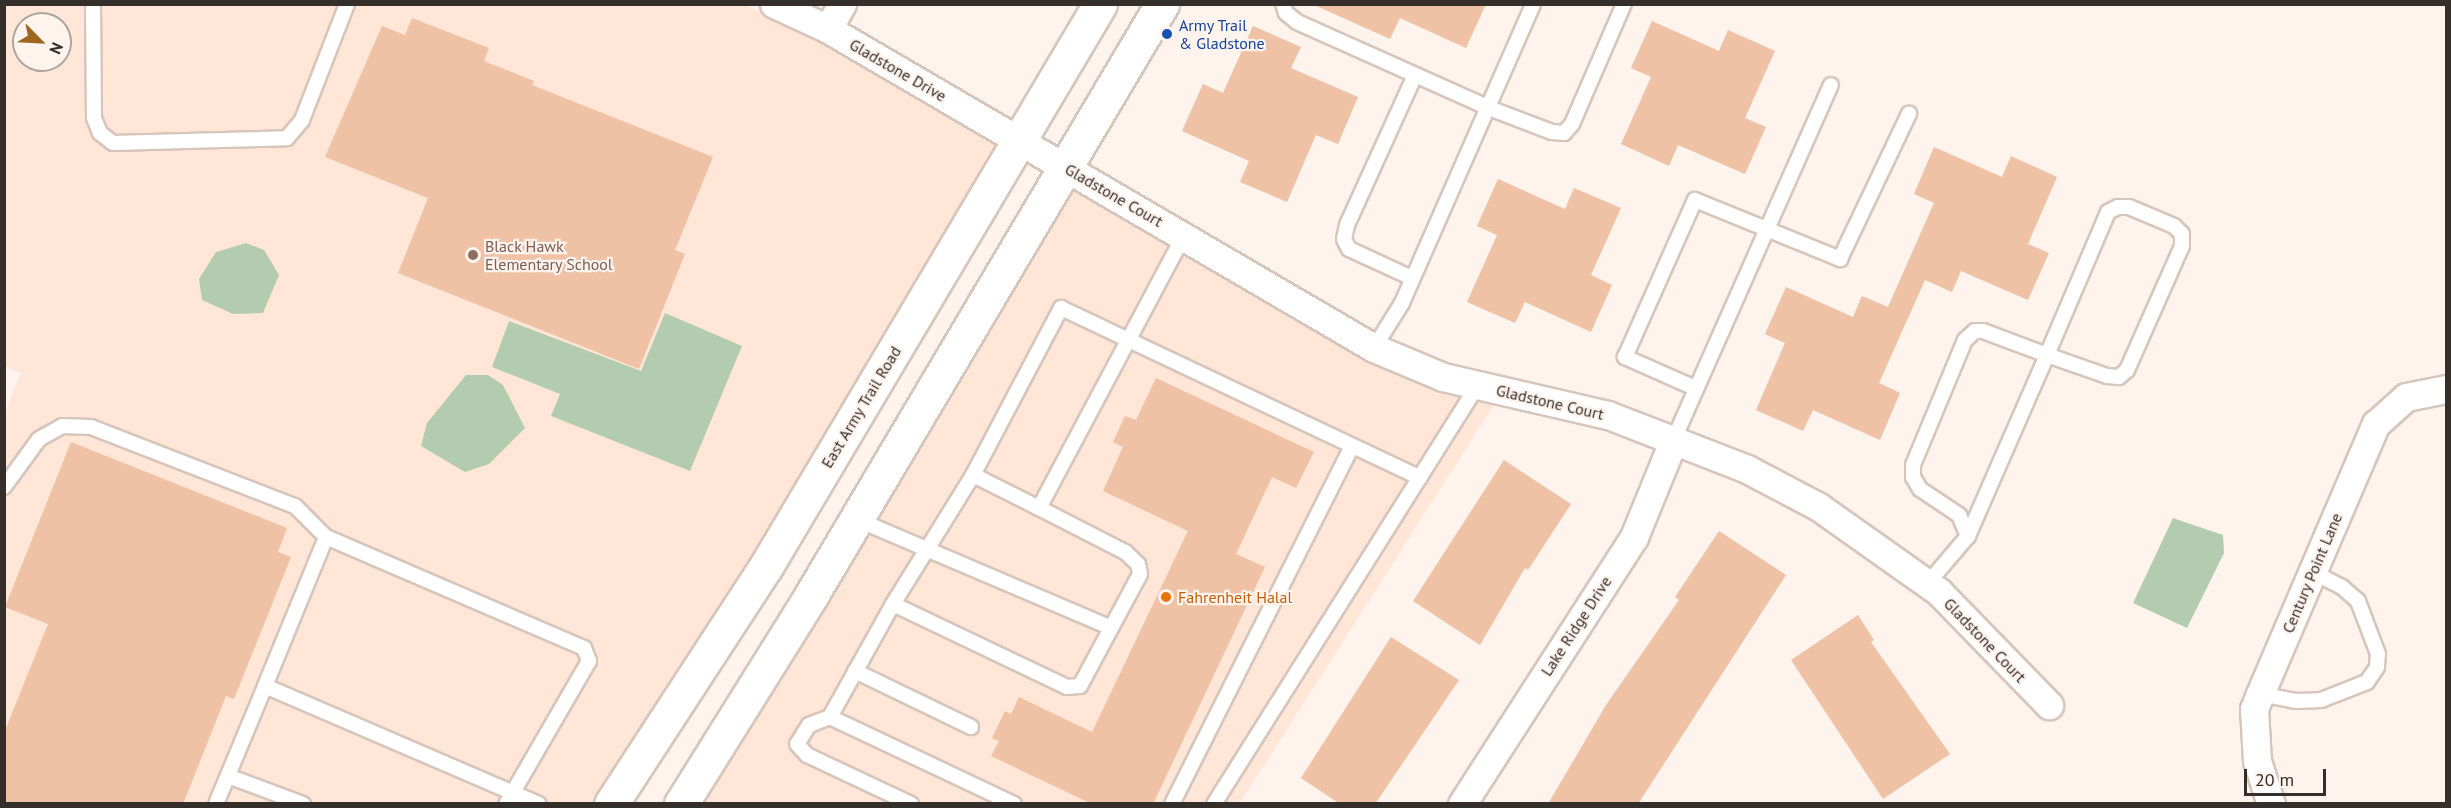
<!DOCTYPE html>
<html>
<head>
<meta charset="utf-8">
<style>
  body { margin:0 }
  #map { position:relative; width:2451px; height:808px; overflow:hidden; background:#fef3ed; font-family:"PT Sans",sans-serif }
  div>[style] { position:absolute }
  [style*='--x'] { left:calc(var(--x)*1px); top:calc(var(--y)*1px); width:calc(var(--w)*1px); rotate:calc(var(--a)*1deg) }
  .built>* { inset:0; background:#ffe6d7 }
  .green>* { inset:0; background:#b3ccaf }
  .building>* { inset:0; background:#efc1a5 }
  .roads { filter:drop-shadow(2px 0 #d6c5bb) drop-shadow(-2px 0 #d6c5bb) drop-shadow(0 2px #d6c5bb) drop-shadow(0 -2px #d6c5bb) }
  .service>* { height:14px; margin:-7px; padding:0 7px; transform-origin:7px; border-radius:7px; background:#fff }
  .minor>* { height:27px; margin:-13.5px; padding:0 13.5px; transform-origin:13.5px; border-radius:13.5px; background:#fff }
  .secondary>* { height:33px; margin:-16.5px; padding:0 16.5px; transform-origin:16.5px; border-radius:16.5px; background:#fff }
  .dots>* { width:16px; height:16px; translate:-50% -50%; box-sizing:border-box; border:3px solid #fef3ed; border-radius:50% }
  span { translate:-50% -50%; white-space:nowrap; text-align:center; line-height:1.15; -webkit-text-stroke:4.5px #fef3ed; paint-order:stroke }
  .transit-label { font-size:16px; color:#164399 }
  .left { translate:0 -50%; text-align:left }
  .street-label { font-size:16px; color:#352f2b }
  .education-label { font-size:16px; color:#785e54 }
  .food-label { font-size:16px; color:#c56008 }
  .frame { position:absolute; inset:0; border:6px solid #352f2b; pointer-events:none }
  .north { position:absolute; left:12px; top:12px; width:60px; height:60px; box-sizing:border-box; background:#fef3ed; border:2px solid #aea59f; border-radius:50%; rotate:114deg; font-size:16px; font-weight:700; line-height:24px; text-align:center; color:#352f2b }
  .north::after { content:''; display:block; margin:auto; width:21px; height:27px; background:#9d6621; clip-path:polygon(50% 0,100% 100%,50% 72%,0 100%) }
  .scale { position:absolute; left:2244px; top:769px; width:82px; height:27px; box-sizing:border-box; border:3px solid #352f2b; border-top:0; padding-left:8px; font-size:18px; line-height:21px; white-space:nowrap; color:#352f2b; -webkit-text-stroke:4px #fef3ed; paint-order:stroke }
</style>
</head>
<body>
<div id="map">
  <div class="built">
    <i style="clip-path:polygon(evenodd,5px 5px,745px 5px,823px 40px,1008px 145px,601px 803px,5px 803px,4px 415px,21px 373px,4px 366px,5px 5px,24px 24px,60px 24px,60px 60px,24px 60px,24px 24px)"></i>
    <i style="clip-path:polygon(1069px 185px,1380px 363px,1495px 403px,1240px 803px,696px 804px)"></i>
  </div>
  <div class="green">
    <i style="clip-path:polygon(246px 243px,264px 250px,279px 275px,263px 313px,233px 314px,202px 300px,199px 279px,216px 252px)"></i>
    <i style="clip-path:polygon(665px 313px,742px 346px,690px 471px,551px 416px,560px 394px,492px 367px,509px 321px,641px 371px)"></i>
    <i style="clip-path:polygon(466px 375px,488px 375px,503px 385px,525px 428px,489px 464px,465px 472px,421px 446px,427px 423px)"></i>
    <i style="clip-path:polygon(2173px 518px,2223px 535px,2224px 553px,2187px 628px,2133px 603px)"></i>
  </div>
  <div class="building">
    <i style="clip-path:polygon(1312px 4px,1486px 4px,1466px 48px,1400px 18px,1390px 39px)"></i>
    <i style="clip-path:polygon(412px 18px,489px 48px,484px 61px,534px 81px,532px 85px,713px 157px,675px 250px,685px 254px,639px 369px,398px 273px,428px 198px,325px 157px,382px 26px,405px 35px)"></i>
    <i style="clip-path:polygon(1652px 21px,1719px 51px,1728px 30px,1775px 51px,1745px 118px,1766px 127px,1745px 174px,1678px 145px,1669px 166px,1621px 144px,1651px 77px,1631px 68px)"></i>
    <i style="clip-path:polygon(1253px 26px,1301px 47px,1291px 68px,1358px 97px,1338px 144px,1316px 135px,1287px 202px,1240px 182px,1249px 161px,1182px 131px,1203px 84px,1223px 93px)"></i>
    <i style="clip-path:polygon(1934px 147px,2002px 177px,2011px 156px,2057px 177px,2028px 244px,2049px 253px,2028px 300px,1961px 271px,1952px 292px,1925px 280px,1879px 383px,1900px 393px,1880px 440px,1813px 410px,1803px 431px,1756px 410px,1785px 343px,1765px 334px,1786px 287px,1853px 317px,1862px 296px,1888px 307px,1934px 203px,1914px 194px)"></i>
    <i style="clip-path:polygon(1498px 179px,1565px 209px,1574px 188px,1621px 208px,1591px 275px,1612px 285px,1591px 332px,1525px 302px,1515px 323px,1467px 302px,1497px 235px,1477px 226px)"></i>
    <i style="clip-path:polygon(1156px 378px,1314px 452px,1296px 488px,1272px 477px,1236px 554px,1265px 567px,1153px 804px,1092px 804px,991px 756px,999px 741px,992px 738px,1005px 711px,1011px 714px,1019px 697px,1092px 732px,1188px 531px,1103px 491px,1123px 447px,1113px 442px,1125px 416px,1136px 420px)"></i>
    <i style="clip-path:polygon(71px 442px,287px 528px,278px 552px,291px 557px,234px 699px,226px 696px,183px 804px,4px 804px,4px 733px,48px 624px,5px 607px)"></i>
    <i style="clip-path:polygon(1504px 460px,1571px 504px,1528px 570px,1525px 568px,1480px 645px,1413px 601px)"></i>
    <i style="clip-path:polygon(1719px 531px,1786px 575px,1638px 804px,1548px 804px,1606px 705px,1679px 600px,1675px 597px)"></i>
    <i style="clip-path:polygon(1858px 615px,1874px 640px,1871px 642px,1950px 754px,1883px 799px,1791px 660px)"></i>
    <i style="clip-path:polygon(1391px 637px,1459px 680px,1375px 804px,1340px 804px,1301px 778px)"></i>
  </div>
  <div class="roads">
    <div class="service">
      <i style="--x:93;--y:4;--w:114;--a:89.5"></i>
      <i style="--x:94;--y:118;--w:16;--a:68"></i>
      <i style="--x:100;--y:133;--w:16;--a:38"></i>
      <i style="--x:113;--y:143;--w:174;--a:-1.6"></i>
      <i style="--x:287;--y:138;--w:23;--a:-50"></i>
      <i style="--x:302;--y:120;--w:124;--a:-68.8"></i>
      <i style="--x:1283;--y:4;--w:9;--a:72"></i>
      <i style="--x:1286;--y:13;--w:14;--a:39"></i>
      <i style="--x:1297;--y:22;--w:210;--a:24.1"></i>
      <i style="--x:1489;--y:108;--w:67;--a:20.9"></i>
      <i style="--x:1552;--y:132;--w:12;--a:5"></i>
      <i style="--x:1564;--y:133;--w:12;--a:-48"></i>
      <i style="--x:1572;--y:124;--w:131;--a:-66.6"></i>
      <i style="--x:1412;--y:278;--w:69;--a:-155.3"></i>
      <i style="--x:1349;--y:249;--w:11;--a:-117"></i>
      <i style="--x:1344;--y:239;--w:14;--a:-78"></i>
      <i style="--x:1347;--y:225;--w:165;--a:-65.6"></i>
      <i style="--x:1374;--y:348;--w:53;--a:-58.1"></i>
      <i style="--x:1402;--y:303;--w:326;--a:-66.3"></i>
      <i style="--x:1695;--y:388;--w:77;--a:-156.1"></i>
      <i style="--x:1625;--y:357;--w:172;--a:-66"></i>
      <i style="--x:1695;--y:200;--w:157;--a:22.1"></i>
      <i style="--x:1840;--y:259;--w:161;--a:-64.6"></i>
      <i style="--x:1674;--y:439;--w:387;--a:-66.1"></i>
      <i style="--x:973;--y:475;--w:74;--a:26.6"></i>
      <i style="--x:1039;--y:508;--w:309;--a:-62"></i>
      <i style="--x:4;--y:487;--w:59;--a:-53.9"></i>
      <i style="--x:39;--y:439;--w:26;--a:-29"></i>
      <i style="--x:62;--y:426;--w:29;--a:2"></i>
      <i style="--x:91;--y:427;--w:219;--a:21.2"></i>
      <i style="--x:295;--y:506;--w:44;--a:45"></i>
      <i style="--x:856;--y:519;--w:277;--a:23.1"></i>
      <i style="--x:1928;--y:583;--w:62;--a:-49.6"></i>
      <i style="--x:1968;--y:536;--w:197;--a:-66.4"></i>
      <i style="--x:2047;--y:355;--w:155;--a:-66.9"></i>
      <i style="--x:2108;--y:212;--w:11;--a:-27"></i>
      <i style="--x:2118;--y:207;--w:11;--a:0"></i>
      <i style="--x:2129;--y:207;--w:49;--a:22.9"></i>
      <i style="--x:2174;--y:226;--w:11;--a:45"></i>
      <i style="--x:2182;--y:234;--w:12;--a:90"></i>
      <i style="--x:2182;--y:246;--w:136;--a:113.9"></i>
      <i style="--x:2127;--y:370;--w:11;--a:139"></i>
      <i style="--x:2119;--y:377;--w:12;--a:-175"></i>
      <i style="--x:2107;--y:376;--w:64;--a:-160.7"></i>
      <i style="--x:2047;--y:355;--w:68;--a:-159.4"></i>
      <i style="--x:1983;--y:331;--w:8;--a:180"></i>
      <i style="--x:1975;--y:331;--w:13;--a:138"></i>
      <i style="--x:1965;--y:340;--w:135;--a:112.6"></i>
      <i style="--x:1913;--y:465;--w:12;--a:90"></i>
      <i style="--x:1913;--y:477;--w:14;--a:60"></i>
      <i style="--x:1920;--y:489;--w:47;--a:33.7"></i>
      <i style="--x:1959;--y:515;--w:23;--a:67"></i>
      <i style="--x:893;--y:604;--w:193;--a:25.5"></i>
      <i style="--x:1067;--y:687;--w:13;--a:-4"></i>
      <i style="--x:1080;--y:686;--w:127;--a:-61.8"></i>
      <i style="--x:1140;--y:574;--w:10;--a:-101"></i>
      <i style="--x:1138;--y:564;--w:18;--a:-137"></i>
      <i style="--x:1125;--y:552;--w:97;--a:-152.9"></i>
      <i style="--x:855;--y:671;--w:129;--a:25.8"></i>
      <i style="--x:265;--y:686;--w:161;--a:-67.7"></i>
      <i style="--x:326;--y:537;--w:281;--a:23.3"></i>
      <i style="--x:584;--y:648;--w:14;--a:69"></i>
      <i style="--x:589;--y:661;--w:165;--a:120.1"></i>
      <i style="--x:2260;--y:694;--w:37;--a:11"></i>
      <i style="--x:2296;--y:701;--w:25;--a:-2"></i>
      <i style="--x:2321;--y:700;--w:49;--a:-21.4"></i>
      <i style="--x:2367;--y:682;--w:18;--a:-56"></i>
      <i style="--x:2377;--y:667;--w:13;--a:-86"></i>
      <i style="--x:2378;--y:654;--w:57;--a:-110.7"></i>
      <i style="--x:2358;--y:601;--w:21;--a:-139"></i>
      <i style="--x:2342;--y:587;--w:33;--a:-153"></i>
      <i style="--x:830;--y:717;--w:22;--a:159"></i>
      <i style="--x:809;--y:725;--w:22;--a:122"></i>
      <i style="--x:797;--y:744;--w:15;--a:48"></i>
      <i style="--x:807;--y:755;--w:115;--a:25.2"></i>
      <i style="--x:228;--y:776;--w:80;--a:20.5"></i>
      <i style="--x:216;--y:804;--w:128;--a:-67.4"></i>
      <i style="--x:265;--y:686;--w:298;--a:23.3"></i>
      <i style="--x:1014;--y:804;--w:204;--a:-154.7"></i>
      <i style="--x:830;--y:717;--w:129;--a:-60.9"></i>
      <i style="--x:893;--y:604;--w:152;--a:-58.2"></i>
      <i style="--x:973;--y:475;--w:189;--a:-62.2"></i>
      <i style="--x:1061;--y:308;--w:397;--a:25.3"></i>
      <i style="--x:1172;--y:804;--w:401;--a:-63.3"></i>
      <i style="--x:1214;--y:804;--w:495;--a:-57.8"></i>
    </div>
    <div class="minor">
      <i style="--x:774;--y:4;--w:60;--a:24.8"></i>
      <i style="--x:828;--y:29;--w:632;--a:30.3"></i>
      <i style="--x:1374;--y:348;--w:75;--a:22.8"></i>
      <i style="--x:1443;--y:377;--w:169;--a:13"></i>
      <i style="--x:1608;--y:415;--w:149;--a:21.2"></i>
      <i style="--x:1747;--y:469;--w:81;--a:27.8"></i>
      <i style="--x:1819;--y:507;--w:147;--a:35.3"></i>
      <i style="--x:1939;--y:592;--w:158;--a:45.8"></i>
      <i style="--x:828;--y:29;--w:29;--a:-61"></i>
      <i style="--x:1462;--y:804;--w:318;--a:-57.2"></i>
      <i style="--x:1634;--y:537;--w:106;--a:-67.8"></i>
      <i style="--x:2271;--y:804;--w:45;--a:-108"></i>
      <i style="--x:2257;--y:761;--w:52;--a:-93.3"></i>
      <i style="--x:2254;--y:709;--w:16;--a:-68"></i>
      <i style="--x:2260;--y:694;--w:294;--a:-66.8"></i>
      <i style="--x:2376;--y:424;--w:40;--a:-42"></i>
      <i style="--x:2406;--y:397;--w:41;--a:-11.3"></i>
    </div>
    <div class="secondary">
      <i style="--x:611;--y:804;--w:282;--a:-56.9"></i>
      <i style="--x:765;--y:568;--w:656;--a:-59.29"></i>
      <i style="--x:681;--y:804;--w:248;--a:-58"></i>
      <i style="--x:812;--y:594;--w:686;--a:-59.32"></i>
    </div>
  </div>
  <div class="dots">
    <i style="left:1167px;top:34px;background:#1a4fb4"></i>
    <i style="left:473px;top:255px;background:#8d6e63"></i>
    <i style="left:1166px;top:597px;background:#e8710a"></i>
  </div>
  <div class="transit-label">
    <span class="left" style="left:1179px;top:34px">Army Trail<br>&amp; Gladstone</span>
  </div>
  <div class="street-label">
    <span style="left:898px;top:70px;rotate:30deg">Gladstone Drive</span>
    <span style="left:1114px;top:195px;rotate:30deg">Gladstone Court</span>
    <span style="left:1550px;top:402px;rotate:13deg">Gladstone Court</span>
    <span style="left:861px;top:407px;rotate:-59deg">East Army Trail Road</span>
    <span style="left:2312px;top:573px;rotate:-67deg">Century Point Lane</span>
    <span style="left:1576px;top:626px;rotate:-57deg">Lake Ridge Drive</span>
    <span style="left:1985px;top:640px;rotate:46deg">Gladstone Court</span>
  </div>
  <div class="education-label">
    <span class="left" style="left:485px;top:255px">Black Hawk<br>Elementary School</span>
  </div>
  <div class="food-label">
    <span class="left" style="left:1178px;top:597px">Fahrenheit Halal</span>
  </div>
  <div class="frame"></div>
  <div class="north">N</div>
  <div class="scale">20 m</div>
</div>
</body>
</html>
